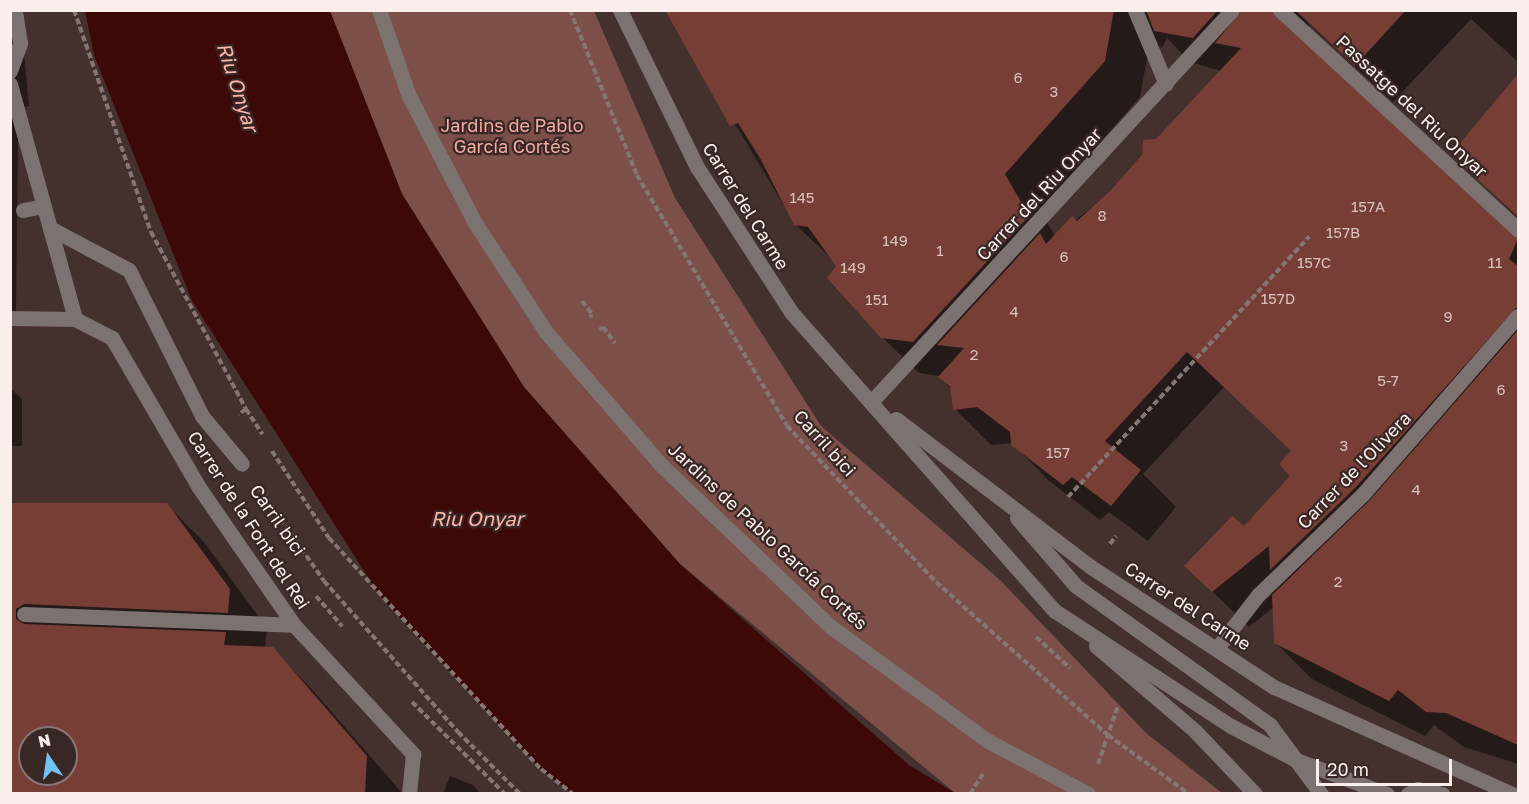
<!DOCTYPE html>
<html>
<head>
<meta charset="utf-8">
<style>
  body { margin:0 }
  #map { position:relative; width:1529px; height:804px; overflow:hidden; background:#44312e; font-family:"Golos Text",sans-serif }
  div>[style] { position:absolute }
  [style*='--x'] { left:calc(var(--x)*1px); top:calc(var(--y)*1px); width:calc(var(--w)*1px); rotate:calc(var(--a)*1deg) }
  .green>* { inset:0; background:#7c5049 }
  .water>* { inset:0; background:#3d0906 }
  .shadow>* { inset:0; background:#0007 }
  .building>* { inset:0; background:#773e36 }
  .path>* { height:4px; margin-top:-2px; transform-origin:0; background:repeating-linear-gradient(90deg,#867673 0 6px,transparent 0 9px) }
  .lane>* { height:15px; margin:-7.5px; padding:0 7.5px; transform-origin:7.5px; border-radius:7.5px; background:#7c7270 }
  .street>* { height:15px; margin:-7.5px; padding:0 7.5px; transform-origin:7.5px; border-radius:7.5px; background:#7c7270 }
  span { translate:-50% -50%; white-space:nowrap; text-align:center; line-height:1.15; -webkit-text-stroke:4.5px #392725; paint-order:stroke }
  .number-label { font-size:15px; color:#d9c2be }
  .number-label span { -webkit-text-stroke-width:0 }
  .street-label { font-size:18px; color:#faeeeb }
  .park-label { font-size:18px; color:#f5aca0 }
  .water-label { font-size:20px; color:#feb4a8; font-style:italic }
  .frame { position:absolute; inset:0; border:12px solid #faeeeb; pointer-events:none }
  .north { position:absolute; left:18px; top:726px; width:60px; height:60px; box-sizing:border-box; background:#392725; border:2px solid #867774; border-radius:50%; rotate:347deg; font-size:16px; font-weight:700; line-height:24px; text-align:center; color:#faeeeb }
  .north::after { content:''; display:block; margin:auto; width:21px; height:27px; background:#72c1f5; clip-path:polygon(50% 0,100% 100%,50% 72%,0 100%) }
  .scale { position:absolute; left:1316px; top:759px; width:136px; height:27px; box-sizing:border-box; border:3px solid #faeeeb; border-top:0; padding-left:8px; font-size:18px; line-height:21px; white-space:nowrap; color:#faeeeb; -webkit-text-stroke:4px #392725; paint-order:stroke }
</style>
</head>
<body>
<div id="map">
  <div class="green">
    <i style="clip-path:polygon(330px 11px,594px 11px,675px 198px,821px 426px,1000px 580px,1146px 733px,1222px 793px,955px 793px,680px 564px,524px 387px,402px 194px)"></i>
  </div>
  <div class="water">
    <i style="clip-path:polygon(85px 11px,330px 11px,402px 194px,524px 387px,680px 564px,909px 765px,955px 793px,571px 793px,541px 769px,380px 596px,192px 301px,94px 55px)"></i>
  </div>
  <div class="shadow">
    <i style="clip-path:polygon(10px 10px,20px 10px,29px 106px,22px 107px,18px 140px,16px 314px,10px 315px)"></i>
    <i style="clip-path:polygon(evenodd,667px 10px,1518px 10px,1518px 62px,1471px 19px,1393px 102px,1309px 24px,1309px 52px,1511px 239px,1518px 239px,1518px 505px,1482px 473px,1440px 518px,1518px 593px,1518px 764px,1464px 747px,1434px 725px,1425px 736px,1312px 679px,1275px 642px,1274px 607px,1249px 627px,1186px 566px,1244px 528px,1292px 476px,1292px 452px,1224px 387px,1143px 474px,1176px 507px,1148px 541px,1109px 512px,1100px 520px,1049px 481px,1012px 443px,991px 445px,955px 409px,952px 389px,939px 376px,919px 373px,882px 337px,834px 261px,795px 224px,667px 10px,1167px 38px,1190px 62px,1221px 71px,1111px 192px,1055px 236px,1040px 211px,1140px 97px,1150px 42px,1162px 48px,1167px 38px)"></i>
    <i style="clip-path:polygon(1518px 76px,1518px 218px,1453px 154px)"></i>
    <i style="clip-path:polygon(10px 388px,22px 399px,22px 446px,10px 446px)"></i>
    <i style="clip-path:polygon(evenodd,10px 504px,167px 505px,204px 542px,267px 628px,265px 648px,272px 649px,310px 687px,403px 794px,10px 794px,10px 504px,30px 738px,66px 738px,66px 774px,30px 774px,30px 738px)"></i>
    <i style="clip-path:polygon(450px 776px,473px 785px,481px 794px,443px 794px)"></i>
  </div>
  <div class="building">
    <i style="clip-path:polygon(665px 10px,1114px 10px,1105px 61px,1005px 174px,1029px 216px,913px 342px,881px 338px,827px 278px,836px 266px,808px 227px,794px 225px,761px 160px,738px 123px,730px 126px)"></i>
    <i style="clip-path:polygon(1146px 10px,1218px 10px,1193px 38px,1154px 31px)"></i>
    <i style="clip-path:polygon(1242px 10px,1271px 10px,1518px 239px,1509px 259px,1518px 266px,1518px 306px,1356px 487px,1270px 570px,1269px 546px,1212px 592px,1184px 566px,1232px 516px,1244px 526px,1290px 476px,1279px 464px,1291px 451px,1187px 352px,1105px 441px,1141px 470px,1111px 506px,1072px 477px,1063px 485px,1011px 445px,1010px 432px,977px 407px,953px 410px,950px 386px,938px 377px,964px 348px,937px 345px,1040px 233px,1046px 244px,1072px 216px,1077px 221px,1110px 191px,1142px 155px,1143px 140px,1156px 139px,1241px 48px,1215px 43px)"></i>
    <i style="clip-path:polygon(1295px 10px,1406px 10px,1355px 66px)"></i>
    <i style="clip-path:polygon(1518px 74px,1518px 217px,1451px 154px)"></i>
    <i style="clip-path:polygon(1518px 330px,1518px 745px,1446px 713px,1426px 712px,1398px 690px,1389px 701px,1274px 643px,1272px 595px,1370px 500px)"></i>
    <i style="clip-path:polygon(evenodd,10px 503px,167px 503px,230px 589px,228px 613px,24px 604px,16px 609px,16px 619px,24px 624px,226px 632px,224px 645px,273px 647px,367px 756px,365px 794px,10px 794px,10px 503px,30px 738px,66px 738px,66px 774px,30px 774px,30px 738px)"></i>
  </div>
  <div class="path">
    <i style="--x:74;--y:10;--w:235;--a:70.9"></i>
    <i style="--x:151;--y:232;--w:201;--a:61.8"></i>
    <i style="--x:246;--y:409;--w:9;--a:144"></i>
    <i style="--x:570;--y:10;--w:178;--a:67.9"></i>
    <i style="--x:637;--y:175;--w:292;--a:59.1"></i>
    <i style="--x:787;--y:426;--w:216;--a:46.3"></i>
    <i style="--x:936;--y:582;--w:230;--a:41.7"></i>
    <i style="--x:1108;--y:735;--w:100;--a:36.1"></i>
    <i style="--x:582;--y:301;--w:18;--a:52"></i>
    <i style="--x:593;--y:315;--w:4;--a:153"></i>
    <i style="--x:599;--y:330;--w:5;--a:-37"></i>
    <i style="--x:603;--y:327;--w:20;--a:53"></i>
    <i style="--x:246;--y:409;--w:30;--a:57"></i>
    <i style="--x:272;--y:451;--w:104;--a:56.8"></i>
    <i style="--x:329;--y:538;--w:314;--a:47.5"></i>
    <i style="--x:541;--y:769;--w:41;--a:38"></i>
    <i style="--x:260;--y:489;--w:112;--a:55.2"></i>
    <i style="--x:324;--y:581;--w:202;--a:48.4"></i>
    <i style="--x:458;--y:732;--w:88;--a:45"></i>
    <i style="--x:1068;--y:497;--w:355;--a:-47.2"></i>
    <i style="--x:1110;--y:544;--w:10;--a:-53"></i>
    <i style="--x:316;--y:596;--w:40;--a:49"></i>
    <i style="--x:1036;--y:637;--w:46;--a:42.4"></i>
    <i style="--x:412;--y:702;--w:131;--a:44.7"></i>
    <i style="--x:1098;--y:764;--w:61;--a:-71"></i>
    <i style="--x:970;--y:794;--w:24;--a:-57"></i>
  </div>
  <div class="lane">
    <i style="--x:24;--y:614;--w:270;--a:2.3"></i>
  </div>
  <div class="street">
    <i style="--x:379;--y:10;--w:91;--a:70.8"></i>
    <i style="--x:409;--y:96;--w:143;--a:62.5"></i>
    <i style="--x:475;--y:223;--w:130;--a:56.9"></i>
    <i style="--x:546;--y:332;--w:177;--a:49.1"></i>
    <i style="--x:662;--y:466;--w:233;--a:43.6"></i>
    <i style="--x:831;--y:627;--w:194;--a:36"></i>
    <i style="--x:988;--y:741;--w:113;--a:27.9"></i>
    <i style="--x:620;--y:10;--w:175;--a:63.9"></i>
    <i style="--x:697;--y:167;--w:173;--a:57"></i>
    <i style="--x:791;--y:312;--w:399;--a:48.6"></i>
    <i style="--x:1055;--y:611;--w:210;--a:33.2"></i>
    <i style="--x:1231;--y:726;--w:73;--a:27.6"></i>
    <i style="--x:1296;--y:760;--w:97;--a:20.5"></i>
    <i style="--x:1135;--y:10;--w:80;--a:67.3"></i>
    <i style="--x:1280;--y:10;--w:324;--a:42.7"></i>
    <i style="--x:10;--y:71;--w:30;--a:-70"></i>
    <i style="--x:20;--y:43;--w:33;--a:-99"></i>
    <i style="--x:10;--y:84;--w:244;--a:74.5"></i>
    <i style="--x:23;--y:210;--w:21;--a:-11"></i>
    <i style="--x:50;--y:228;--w:89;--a:28"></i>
    <i style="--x:129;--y:270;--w:163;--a:63.4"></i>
    <i style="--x:202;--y:416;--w:62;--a:50.2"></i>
    <i style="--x:10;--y:318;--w:65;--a:0.9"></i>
    <i style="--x:75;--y:319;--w:42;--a:27.2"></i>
    <i style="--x:112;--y:338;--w:171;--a:59.8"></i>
    <i style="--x:198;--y:486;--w:169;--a:55.4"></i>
    <i style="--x:294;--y:625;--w:176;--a:47.3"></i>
    <i style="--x:413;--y:754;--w:40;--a:95.7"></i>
    <i style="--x:872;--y:401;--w:531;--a:-47.36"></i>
    <i style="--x:896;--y:419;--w:245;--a:37.2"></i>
    <i style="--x:1091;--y:567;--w:219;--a:33.3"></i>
    <i style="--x:1274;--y:687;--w:261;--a:24.2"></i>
    <i style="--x:1017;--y:518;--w:90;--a:49.1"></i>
    <i style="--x:1076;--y:586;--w:239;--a:35.6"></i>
    <i style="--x:1270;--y:725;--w:86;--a:53.5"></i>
    <i style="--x:1096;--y:646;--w:130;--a:40.6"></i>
    <i style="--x:1195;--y:731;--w:87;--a:46.4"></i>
    <i style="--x:1217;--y:648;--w:67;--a:-52.3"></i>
    <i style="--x:1258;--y:595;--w:146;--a:-43.9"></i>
    <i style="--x:1363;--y:494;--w:236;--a:-49"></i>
    <i style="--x:1408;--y:794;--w:11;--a:-27"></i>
    <i style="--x:1418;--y:789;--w:25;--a:12"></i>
  </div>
  <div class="number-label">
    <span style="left:1018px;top:78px">6</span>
    <span style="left:1054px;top:92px">3</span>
    <span style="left:802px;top:198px">145</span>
    <span style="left:1368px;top:207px">157A</span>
    <span style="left:1102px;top:216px">8</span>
    <span style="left:1343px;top:233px">157B</span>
    <span style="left:895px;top:241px">149</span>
    <span style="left:940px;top:251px">1</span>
    <span style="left:1064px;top:257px">6</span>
    <span style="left:1314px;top:263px">157C</span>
    <span style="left:1495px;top:263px">11</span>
    <span style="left:853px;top:268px">149</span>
    <span style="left:1278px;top:299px">157D</span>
    <span style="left:877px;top:300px">151</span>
    <span style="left:1014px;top:312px">4</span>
    <span style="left:1448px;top:317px">9</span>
    <span style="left:974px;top:355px">2</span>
    <span style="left:1388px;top:381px">5-7</span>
    <span style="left:1501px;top:390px">6</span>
    <span style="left:1344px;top:446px">3</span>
    <span style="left:1058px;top:453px">157</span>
    <span style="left:1416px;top:490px">4</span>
    <span style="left:1338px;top:582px">2</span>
  </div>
  <div class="street-label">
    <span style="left:1412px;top:106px;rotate:43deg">Passatge del Riu Onyar</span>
    <span style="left:1039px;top:194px;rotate:-47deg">Carrer del Riu Onyar</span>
    <span style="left:746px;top:206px;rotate:58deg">Carrer del Carme</span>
    <span style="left:825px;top:443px;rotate:48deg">Carril bici</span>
    <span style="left:1354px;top:470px;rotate:-46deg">Carrer de l'Olivera</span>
    <span style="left:249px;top:520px;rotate:57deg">Carrer de la Font del Rei</span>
    <span style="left:278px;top:520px;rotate:55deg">Carril bici</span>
    <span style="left:768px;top:536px;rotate:43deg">Jardins de Pablo García Cortés</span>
    <span style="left:1188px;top:606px;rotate:33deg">Carrer del Carme</span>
  </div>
  <div class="park-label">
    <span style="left:512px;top:136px">Jardins de Pablo<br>García Cortés</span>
  </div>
  <div class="water-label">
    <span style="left:238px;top:87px;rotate:72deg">Riu Onyar</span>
    <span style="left:477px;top:518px">Riu Onyar</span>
  </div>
  <div class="frame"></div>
  <div class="north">N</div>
  <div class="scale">20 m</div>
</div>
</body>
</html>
